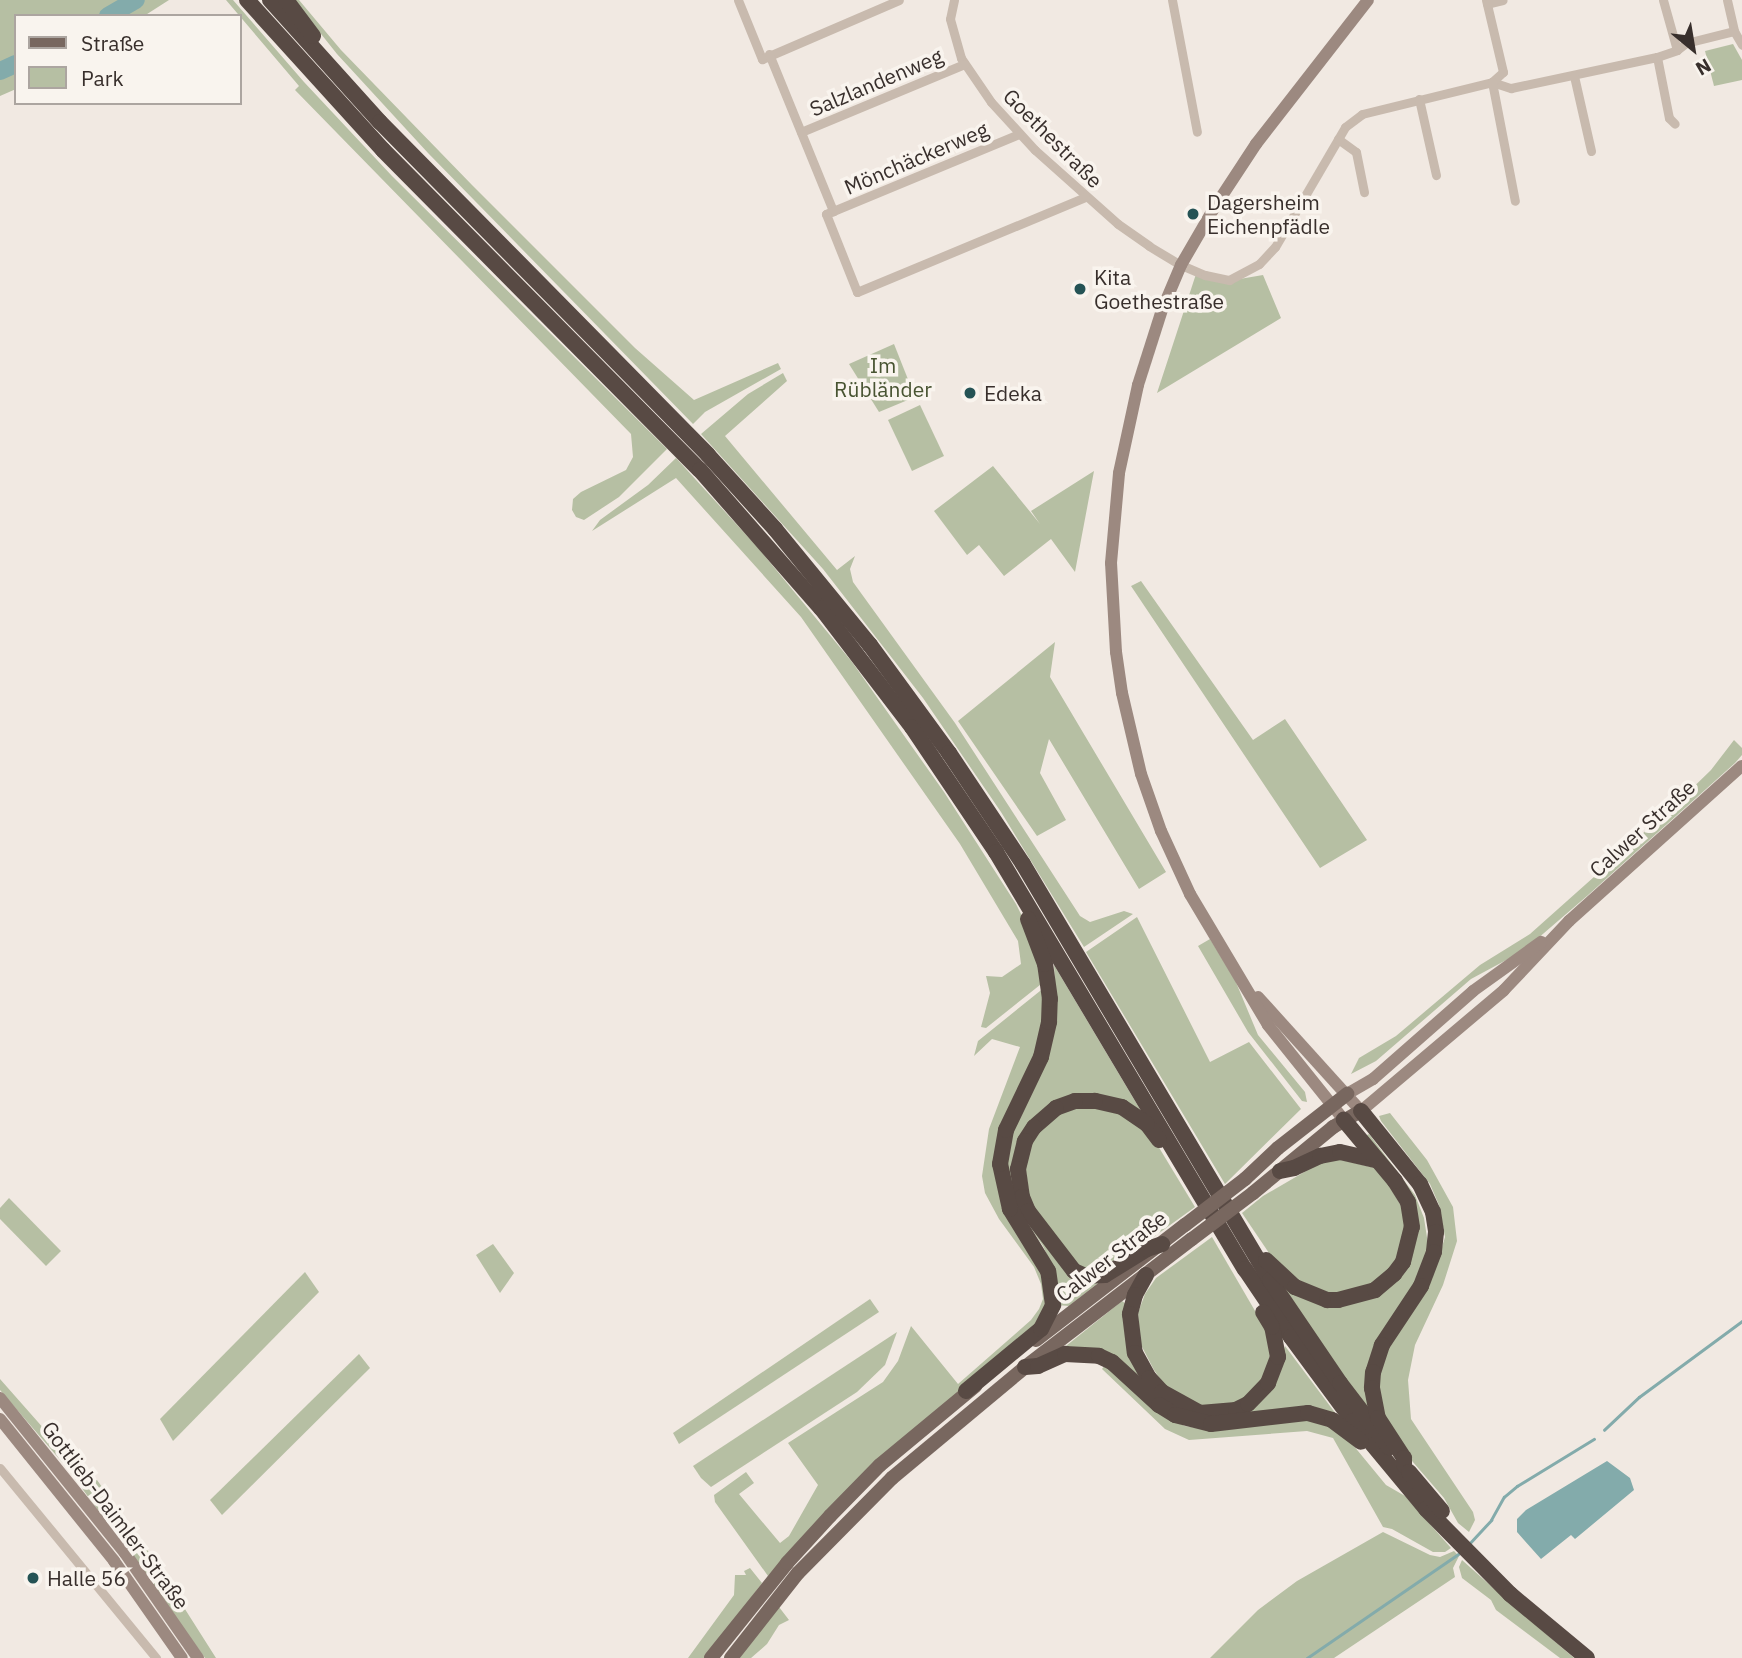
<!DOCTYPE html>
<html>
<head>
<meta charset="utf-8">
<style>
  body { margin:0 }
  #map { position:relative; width:1742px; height:1658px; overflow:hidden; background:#f1e9e2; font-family:"IBM Plex Sans",sans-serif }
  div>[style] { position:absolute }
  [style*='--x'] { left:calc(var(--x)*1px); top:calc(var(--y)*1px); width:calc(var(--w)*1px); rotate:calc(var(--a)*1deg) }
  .green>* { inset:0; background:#b6bfa3 }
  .water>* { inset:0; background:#83abab }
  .stream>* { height:2.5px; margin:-1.25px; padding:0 1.25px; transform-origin:1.25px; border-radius:1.25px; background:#83abab }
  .river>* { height:18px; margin:-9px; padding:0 9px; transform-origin:9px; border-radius:9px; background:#83abab }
  .street>* { height:9px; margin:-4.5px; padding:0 4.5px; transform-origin:4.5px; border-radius:4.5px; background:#c8baae }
  .secondary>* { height:12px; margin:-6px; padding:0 6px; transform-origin:6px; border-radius:6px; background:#9c8980 }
  .primary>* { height:14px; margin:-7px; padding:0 7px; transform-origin:7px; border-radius:7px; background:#78675f }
  .highway>* { height:16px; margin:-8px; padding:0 8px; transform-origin:8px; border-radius:8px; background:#584a44 }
  .primary-bridge>* { height:14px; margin:-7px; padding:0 7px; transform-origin:7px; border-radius:7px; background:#78675f }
  .dots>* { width:19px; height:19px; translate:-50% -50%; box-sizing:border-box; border:4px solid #f9f4ee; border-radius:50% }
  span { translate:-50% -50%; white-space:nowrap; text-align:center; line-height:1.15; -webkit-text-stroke:7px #f9f4ee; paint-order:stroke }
  .street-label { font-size:21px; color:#382f2c }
  .poi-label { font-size:21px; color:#382f2c }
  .left { translate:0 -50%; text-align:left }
  .park-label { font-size:21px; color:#485432 }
  .legend { position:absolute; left:14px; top:14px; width:228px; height:91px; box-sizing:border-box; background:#f9f4ee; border:2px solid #aca5a0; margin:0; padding:9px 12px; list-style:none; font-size:21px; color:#382f2c }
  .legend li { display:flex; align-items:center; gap:14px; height:35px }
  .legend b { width:35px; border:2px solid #aca5a0 }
  .north { position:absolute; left:1658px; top:14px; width:70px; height:70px; -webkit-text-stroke:5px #f9f4ee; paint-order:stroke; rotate:150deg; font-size:19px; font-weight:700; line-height:28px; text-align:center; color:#382f2c }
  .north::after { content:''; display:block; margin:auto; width:24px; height:32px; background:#382f2c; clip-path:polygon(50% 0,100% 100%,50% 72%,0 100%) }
</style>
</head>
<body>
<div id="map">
  <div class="green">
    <i style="clip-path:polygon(0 0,169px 0,144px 16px,16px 16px,16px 89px,0 96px)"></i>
    <i style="clip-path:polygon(226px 0,233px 0,304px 82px,392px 176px,667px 449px,619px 497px,584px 520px,576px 517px,572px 510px,573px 499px,581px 492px,626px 470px,633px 457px,631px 434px,295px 90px,299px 86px)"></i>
    <i style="clip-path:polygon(294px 0,299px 0,341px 50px,472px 185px,635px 348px,694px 400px,778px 363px,781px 369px,705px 412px,693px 424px,428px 153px,337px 54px)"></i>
    <i style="clip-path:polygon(1733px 44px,1742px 60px,1742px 80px,1714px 86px,1705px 51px)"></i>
    <i style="clip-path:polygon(1196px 274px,1228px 281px,1263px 275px,1281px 318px,1157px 393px)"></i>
    <i style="clip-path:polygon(894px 344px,915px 397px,879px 412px,849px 364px)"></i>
    <i style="clip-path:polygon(783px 373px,787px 381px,725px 436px,837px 570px,855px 556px,850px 569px,853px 582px,955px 723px,1080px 916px,1090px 922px,1124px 911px,1133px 914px,1084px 947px,1001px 812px,923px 698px,823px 569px,701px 434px,748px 394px)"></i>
    <i style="clip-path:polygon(920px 405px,944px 456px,912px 471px,888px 420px)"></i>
    <i style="clip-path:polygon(676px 458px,759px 549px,852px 662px,944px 792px,1016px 904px,1032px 936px,1045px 981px,986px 1028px,981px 1027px,990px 993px,986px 976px,1002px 977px,1021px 964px,1018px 941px,960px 844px,801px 617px,676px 478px,592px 531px,600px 520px,648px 485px)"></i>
    <i style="clip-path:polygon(993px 466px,1040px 524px,1031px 511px,1094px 471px,1075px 572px,1051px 539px,1004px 576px,979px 545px,967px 555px,934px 511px)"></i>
    <i style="clip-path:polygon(1141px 581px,1253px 740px,1285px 719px,1367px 840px,1320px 868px,1131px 586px)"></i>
    <i style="clip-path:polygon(1055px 642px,1050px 677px,1166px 872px,1139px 889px,1049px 739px,1040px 773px,1066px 820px,1037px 836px,958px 721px)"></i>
    <i style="clip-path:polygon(1734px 740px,1742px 748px,1742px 755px,1735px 763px,1587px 896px,1523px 951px,1471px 979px,1376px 1061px,1351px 1074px,1359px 1058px,1396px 1036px,1480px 965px,1530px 934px,1678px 802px,1711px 770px)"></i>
    <i style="clip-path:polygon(1137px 917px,1210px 1062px,1249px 1042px,1301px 1109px,1225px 1184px,1086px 952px)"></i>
    <i style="clip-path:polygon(1210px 939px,1235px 980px,1258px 1035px,1305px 1092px,1307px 1102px,1302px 1101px,1248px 1032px,1198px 946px)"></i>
    <i style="clip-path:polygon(1054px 965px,1141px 1111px,1105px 1096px,1069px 1098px,1036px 1117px,1017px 1147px,1012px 1178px,1015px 1195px,1026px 1220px,1068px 1274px,1084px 1281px,1102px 1280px,1069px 1306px,1057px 1305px,1057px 1280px,1053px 1268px,1043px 1246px,1016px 1206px,1006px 1171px,1012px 1129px,1043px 1069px,1052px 1040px,1056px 1003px)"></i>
    <i style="clip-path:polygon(1045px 987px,1040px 1043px,997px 1150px,1042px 1268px,1048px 1296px,1039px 1325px,768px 1576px,715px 1502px,714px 1495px,746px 1472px,754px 1483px,739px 1494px,780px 1543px,789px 1536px,818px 1485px,788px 1443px,883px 1382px,898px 1361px,911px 1326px,958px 1384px,1031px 1320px,1039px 1309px,1043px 1299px,1041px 1284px,1034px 1267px,999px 1219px,985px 1193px,982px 1176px,989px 1129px,1020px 1047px,992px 1039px,974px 1056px,978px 1041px)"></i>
    <i style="clip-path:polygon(1077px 1106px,1116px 1109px,1152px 1136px,1195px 1207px,1108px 1270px,1078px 1268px,1031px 1209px,1024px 1157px,1045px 1122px)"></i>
    <i style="clip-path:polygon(1390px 1113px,1427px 1160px,1453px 1207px,1457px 1241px,1443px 1285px,1415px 1345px,1408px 1380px,1411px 1419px,1473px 1512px,1475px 1520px,1469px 1532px,1458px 1523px,1444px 1498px,1400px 1447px,1380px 1409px,1380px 1362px,1436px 1267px,1445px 1237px,1439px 1205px,1430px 1184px,1381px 1121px,1379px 1116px)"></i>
    <i style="clip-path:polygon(1369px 1134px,1415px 1195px,1424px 1218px,1428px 1244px,1426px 1263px,1385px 1333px,1371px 1415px,1282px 1286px,1301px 1295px,1374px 1297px,1418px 1226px,1365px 1136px)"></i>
    <i style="clip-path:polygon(1330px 1157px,1379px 1169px,1406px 1214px,1405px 1248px,1379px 1283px,1337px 1296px,1311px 1290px,1277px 1265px,1242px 1213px,1263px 1196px)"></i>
    <i style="clip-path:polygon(9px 1198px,61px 1251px,46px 1266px,0 1219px,0 1208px)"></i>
    <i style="clip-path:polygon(1212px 1237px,1272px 1340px,1267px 1377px,1249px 1396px,1235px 1404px,1200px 1406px,1165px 1386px,1154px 1370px,1139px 1341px,1138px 1313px,1145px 1294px,1156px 1278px)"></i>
    <i style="clip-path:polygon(493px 1244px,514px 1273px,500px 1293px,476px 1255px)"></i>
    <i style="clip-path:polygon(305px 1272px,319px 1292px,173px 1441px,160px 1419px)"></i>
    <i style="clip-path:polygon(870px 1299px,879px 1312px,679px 1444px,673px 1433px)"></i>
    <i style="clip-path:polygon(1122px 1301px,1126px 1304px,1124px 1326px,1127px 1348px,1138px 1371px,1155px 1394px,1178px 1411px,1200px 1417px,1220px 1418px,1238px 1414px,1254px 1405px,1276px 1378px,1285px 1346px,1339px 1418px,1298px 1409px,1221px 1420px,1191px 1417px,1179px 1413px,1163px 1403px,1123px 1365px,1106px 1355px,1061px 1350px)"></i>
    <i style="clip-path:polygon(897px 1332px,885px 1365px,857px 1392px,711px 1487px,701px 1478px,693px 1466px)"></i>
    <i style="clip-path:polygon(359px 1354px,370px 1368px,222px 1515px,210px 1500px)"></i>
    <i style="clip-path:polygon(1105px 1365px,1171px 1420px,1185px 1426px,1197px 1428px,1293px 1418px,1321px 1422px,1344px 1434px,1386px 1485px,1405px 1496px,1451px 1548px,1445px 1552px,1433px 1552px,1392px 1529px,1383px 1527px,1333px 1438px,1307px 1431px,1189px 1440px,1165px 1429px,1102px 1369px)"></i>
    <i style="clip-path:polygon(0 1379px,90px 1481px,97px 1480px,150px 1554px,216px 1658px,205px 1658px,68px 1469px,0 1390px)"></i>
    <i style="clip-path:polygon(1383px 1532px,1430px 1555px,1440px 1557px,1454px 1551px,1459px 1556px,1453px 1568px,1455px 1577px,1334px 1658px,1210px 1658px,1258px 1610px,1297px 1581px)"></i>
    <i style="clip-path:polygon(1462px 1560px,1510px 1603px,1574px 1658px,1560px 1658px,1496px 1610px,1491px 1600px,1462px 1578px,1459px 1567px)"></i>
    <i style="clip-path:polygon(750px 1568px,762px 1583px,706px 1658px,688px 1658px,734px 1595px,735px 1575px,746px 1575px,744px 1571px)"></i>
    <i style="clip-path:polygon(779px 1607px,789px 1620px,779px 1625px,767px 1644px,751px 1658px,739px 1658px)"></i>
  </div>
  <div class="water">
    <i style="clip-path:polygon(1607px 1461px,1630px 1478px,1634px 1490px,1575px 1539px,1571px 1535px,1541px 1559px,1517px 1532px,1517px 1519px,1526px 1510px)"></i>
  </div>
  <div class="stream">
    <i style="--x:1604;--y:1430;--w:48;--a:-43.3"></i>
    <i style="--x:1639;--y:1397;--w:128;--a:-36.4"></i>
    <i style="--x:1468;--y:1545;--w:34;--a:-47"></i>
    <i style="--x:1491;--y:1520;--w:26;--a:-61"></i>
    <i style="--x:1504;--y:1497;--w:17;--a:-40"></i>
    <i style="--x:1517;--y:1486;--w:90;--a:-31.4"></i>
    <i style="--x:1307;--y:1658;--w:187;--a:-34.5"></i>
  </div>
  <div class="river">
    <i style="--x:108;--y:16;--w:32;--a:-30"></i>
    <i style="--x:0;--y:71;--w:17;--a:-24"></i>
  </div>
  <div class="street">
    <i style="--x:738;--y:0;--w:64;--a:67.9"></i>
    <i style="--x:762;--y:59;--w:149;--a:-23.3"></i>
    <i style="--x:954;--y:0;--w:19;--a:102"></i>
    <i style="--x:950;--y:19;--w:41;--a:74.2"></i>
    <i style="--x:961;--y:58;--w:53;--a:55.7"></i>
    <i style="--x:991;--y:102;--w:65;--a:47.5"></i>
    <i style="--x:1035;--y:150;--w:111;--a:41.7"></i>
    <i style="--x:1118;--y:224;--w:38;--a:35"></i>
    <i style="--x:1149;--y:246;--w:37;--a:31"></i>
    <i style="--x:1181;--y:265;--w:26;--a:23"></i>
    <i style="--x:1205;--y:275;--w:25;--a:12"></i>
    <i style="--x:1229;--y:280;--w:34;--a:-28"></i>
    <i style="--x:1259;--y:264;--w:23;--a:-47"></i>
    <i style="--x:1275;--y:247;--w:139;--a:-59.7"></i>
    <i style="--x:1345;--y:127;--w:21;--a:-37"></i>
    <i style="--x:1362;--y:114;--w:134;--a:-13.8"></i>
    <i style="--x:1492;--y:82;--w:20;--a:18"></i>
    <i style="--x:1511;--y:88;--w:149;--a:-12"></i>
    <i style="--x:1657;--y:57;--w:21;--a:-19"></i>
    <i style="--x:1677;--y:50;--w:11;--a:-38"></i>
    <i style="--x:1686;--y:43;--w:49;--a:-14"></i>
    <i style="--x:1172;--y:0;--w:134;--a:79.3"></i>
    <i style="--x:1486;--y:0;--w:74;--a:76.7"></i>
    <i style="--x:1503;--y:72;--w:15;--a:138"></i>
    <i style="--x:1492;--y:82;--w:121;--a:79.1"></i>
    <i style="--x:1663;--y:0;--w:52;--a:74.4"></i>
    <i style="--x:1727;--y:0;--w:32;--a:77"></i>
    <i style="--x:1734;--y:31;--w:16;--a:60"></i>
    <i style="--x:1487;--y:4;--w:16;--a:-14"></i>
    <i style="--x:769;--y:54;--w:170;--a:67.8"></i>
    <i style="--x:1657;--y:57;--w:62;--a:78.9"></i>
    <i style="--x:1669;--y:118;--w:8;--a:45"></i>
    <i style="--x:1574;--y:76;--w:77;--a:77.2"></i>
    <i style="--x:1419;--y:99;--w:78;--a:77.4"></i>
    <i style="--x:801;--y:132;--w:177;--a:-22.6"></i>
    <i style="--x:1019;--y:134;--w:209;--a:157.5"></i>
    <i style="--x:826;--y:214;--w:84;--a:68.3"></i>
    <i style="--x:857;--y:292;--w:247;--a:-22.6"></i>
    <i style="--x:1338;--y:139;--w:22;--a:36"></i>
    <i style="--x:1356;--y:152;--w:41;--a:78.7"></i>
    <i style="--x:0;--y:1468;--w:246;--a:50.6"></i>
  </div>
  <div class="secondary">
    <i style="--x:1258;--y:997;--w:154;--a:47.9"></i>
    <i style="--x:1361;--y:1111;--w:187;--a:-40.2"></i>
    <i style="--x:1504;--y:990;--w:95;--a:-46.7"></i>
    <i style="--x:1569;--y:921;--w:232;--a:-41.9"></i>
    <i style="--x:1347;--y:1094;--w:30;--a:-30"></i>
    <i style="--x:1373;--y:1079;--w:133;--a:-41.3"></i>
    <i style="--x:1473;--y:991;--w:84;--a:-35.8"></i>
    <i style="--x:1344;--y:1120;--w:122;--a:-128.7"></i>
    <i style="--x:1268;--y:1025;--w:152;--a:-120.8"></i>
    <i style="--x:1190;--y:894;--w:69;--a:-114.7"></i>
    <i style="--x:1161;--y:831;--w:60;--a:-109.3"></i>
    <i style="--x:1141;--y:774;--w:83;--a:-103.2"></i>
    <i style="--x:1122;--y:693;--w:41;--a:-98.3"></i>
    <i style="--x:1116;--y:652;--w:89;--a:-93.2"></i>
    <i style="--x:1111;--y:563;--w:90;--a:-84.9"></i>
    <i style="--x:1119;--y:473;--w:90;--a:-77.8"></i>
    <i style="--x:1138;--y:385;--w:79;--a:-72.3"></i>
    <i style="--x:1162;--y:310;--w:49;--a:-67.1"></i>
    <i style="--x:1181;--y:265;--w:66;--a:-59.9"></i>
    <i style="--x:1214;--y:208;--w:77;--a:-56.7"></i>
    <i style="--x:1256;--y:144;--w:182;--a:-52.1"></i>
    <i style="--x:0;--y:1398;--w:199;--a:51.1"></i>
    <i style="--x:125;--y:1553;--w:128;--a:55.2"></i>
    <i style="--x:0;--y:1419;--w:182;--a:51.2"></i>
    <i style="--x:114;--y:1561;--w:118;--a:55"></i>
  </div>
  <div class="primary">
    <i style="--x:1245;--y:1179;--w:45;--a:-43.2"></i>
    <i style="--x:1278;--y:1148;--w:88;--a:-38"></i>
    <i style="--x:1253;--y:1193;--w:104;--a:-39.5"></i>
    <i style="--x:1333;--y:1127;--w:32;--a:-30"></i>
    <i style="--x:1036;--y:1340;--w:188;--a:-37.7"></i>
    <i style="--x:711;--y:1658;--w:122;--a:-51.3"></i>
    <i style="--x:787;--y:1563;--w:64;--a:-47.5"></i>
    <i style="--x:830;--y:1516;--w:71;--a:-45.6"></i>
    <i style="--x:880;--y:1465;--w:124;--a:-39.7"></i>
    <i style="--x:731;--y:1658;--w:108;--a:-51.8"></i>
    <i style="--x:798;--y:1573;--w:134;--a:-45.3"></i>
    <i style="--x:892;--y:1478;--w:173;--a:-39.8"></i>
    <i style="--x:1025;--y:1367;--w:210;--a:-37.5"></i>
  </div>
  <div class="highway">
    <i style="--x:247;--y:0;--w:202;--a:47.8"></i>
    <i style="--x:383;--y:150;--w:450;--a:45.3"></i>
    <i style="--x:700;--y:470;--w:184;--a:48.8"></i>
    <i style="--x:821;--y:608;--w:150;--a:52.6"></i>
    <i style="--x:912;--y:727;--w:151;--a:56.1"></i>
    <i style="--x:996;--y:852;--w:486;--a:59.2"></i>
    <i style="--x:1245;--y:1269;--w:82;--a:55.9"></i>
    <i style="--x:1291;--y:1337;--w:104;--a:53.6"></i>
    <i style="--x:1353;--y:1421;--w:114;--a:50.3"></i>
    <i style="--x:1426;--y:1509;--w:120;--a:45.3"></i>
    <i style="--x:1510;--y:1594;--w:100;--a:39.7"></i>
    <i style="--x:270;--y:0;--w:164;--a:48"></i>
    <i style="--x:380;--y:122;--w:467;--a:45.4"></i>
    <i style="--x:708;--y:455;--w:100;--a:47.8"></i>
    <i style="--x:775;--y:529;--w:150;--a:50.7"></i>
    <i style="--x:870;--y:645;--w:134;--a:53.8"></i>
    <i style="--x:949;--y:753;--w:133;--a:56.3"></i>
    <i style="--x:1023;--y:864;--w:484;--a:59.3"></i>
    <i style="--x:1270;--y:1280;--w:125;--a:55.8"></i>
    <i style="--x:1340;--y:1383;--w:81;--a:52.6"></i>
    <i style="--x:286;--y:0;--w:45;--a:53.1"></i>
    <i style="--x:1361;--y:1111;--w:94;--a:51.1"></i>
    <i style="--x:1420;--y:1184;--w:31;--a:65"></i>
    <i style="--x:1433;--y:1212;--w:20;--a:81"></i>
    <i style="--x:1436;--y:1232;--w:20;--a:96"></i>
    <i style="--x:1434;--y:1252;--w:36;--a:111"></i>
    <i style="--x:1421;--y:1286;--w:71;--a:123.5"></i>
    <i style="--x:1382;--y:1345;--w:28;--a:108"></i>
    <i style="--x:1373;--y:1372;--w:16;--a:94"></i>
    <i style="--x:1372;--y:1388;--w:31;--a:79"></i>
    <i style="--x:1378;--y:1418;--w:48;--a:57"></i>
    <i style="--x:1404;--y:1458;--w:7;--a:90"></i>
    <i style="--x:1159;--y:1140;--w:20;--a:-127"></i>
    <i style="--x:1147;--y:1124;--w:30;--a:-146"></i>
    <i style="--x:1122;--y:1107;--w:28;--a:-167"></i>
    <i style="--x:1095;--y:1101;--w:20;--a:180"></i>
    <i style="--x:1075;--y:1101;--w:20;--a:160"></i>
    <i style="--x:1056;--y:1108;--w:29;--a:139"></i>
    <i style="--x:1034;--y:1127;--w:17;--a:123"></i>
    <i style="--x:1025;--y:1141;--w:29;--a:104"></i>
    <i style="--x:1018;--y:1169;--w:28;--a:82"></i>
    <i style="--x:1022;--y:1197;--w:15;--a:67"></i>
    <i style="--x:1028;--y:1211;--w:76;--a:52.5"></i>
    <i style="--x:1074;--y:1271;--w:12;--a:24"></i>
    <i style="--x:1085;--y:1276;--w:20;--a:-3"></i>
    <i style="--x:1105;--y:1275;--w:49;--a:-31.8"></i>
    <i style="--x:1147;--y:1249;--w:16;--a:-18"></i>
    <i style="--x:1280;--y:1171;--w:14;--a:-12"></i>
    <i style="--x:1294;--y:1168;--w:29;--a:-25"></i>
    <i style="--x:1320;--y:1156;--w:20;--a:-11"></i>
    <i style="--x:1340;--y:1152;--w:39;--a:13"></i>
    <i style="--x:1266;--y:1260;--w:40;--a:43"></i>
    <i style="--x:1295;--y:1287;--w:35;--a:22"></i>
    <i style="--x:1327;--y:1300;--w:11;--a:0"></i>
    <i style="--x:1338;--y:1300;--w:38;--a:-15"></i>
    <i style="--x:1375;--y:1290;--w:25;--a:-40"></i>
    <i style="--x:1394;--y:1274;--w:15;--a:-53"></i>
    <i style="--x:1403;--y:1262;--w:36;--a:-76"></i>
    <i style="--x:1412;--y:1227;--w:25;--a:-99"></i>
    <i style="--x:1408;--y:1202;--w:25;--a:-122"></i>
    <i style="--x:1395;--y:1181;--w:80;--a:-129.9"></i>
    <i style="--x:1146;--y:1275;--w:23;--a:119"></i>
    <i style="--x:1135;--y:1295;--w:20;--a:105"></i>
    <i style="--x:1130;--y:1314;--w:39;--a:83"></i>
    <i style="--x:1135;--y:1353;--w:29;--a:61"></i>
    <i style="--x:1149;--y:1378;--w:19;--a:47"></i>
    <i style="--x:1162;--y:1392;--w:43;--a:28.9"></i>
    <i style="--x:1200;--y:1413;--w:36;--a:-5"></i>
    <i style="--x:1236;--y:1410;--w:13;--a:-27"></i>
    <i style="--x:1248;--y:1404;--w:29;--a:-46"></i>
    <i style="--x:1268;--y:1383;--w:28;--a:-69"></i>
    <i style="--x:1278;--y:1357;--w:31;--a:-101"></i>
    <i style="--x:1272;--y:1327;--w:17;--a:-121"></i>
    <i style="--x:1025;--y:1367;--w:13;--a:-4"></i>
    <i style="--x:1038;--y:1366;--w:30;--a:-24"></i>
    <i style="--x:1065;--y:1354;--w:34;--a:3"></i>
    <i style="--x:1099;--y:1356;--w:14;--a:25"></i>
    <i style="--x:1112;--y:1362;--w:64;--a:42.5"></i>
    <i style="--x:1159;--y:1405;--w:19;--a:32"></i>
    <i style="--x:1175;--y:1415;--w:37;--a:14"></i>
    <i style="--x:1211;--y:1424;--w:98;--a:-6.5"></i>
    <i style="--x:1308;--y:1413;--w:25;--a:16"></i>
    <i style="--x:1332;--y:1420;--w:36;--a:37"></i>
    <i style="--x:966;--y:1391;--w:97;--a:-39.6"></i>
    <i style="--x:1041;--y:1329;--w:27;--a:-63"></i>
    <i style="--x:1053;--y:1305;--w:34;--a:-98"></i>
    <i style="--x:1048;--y:1271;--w:73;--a:-121.5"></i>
    <i style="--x:1010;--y:1209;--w:46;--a:-102.5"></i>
    <i style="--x:1000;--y:1164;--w:35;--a:-80"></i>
    <i style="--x:1006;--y:1130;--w:81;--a:-64.4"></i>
    <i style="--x:1041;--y:1057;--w:36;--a:-77"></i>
    <i style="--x:1049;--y:1022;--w:23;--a:-88"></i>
    <i style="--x:1050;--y:999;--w:35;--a:-98"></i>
    <i style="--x:1045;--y:964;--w:48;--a:-110.7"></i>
    <i style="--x:1409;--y:1472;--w:51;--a:49.8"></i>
  </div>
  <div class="primary-bridge">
    <i style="--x:1185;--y:1225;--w:76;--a:-37.5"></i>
    <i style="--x:1192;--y:1239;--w:76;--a:-37"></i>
  </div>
  <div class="dots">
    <i style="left:1193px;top:214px;background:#255355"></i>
    <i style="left:1080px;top:289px;background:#255355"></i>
    <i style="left:970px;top:393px;background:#255355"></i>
    <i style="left:33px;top:1578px;background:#255355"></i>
  </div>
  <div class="street-label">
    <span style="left:876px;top:82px;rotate:-23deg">Salzlandenweg</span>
    <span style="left:1053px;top:138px;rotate:45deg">Goethestraße</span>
    <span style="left:916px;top:158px;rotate:-23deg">Mönchäckerweg</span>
    <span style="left:1642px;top:828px;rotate:-42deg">Calwer Straße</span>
    <span style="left:1111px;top:1256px;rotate:-38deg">Calwer Straße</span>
    <span style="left:116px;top:1515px;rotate:53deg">Gottlieb-Daimler-Straße</span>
  </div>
  <div class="poi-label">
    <span class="left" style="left:1207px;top:214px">Dagersheim<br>Eichenpfädle</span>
    <span class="left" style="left:1094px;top:289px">Kita<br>Goethestraße</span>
    <span class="left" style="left:984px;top:393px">Edeka</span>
    <span class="left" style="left:47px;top:1578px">Halle 56</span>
  </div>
  <div class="park-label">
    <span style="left:883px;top:377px">Im<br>Rübländer</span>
  </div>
  <ul class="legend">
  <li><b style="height:9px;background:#78675f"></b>Straße</li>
  <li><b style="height:19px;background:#b6bfa3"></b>Park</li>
  </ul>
  <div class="north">N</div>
</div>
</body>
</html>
